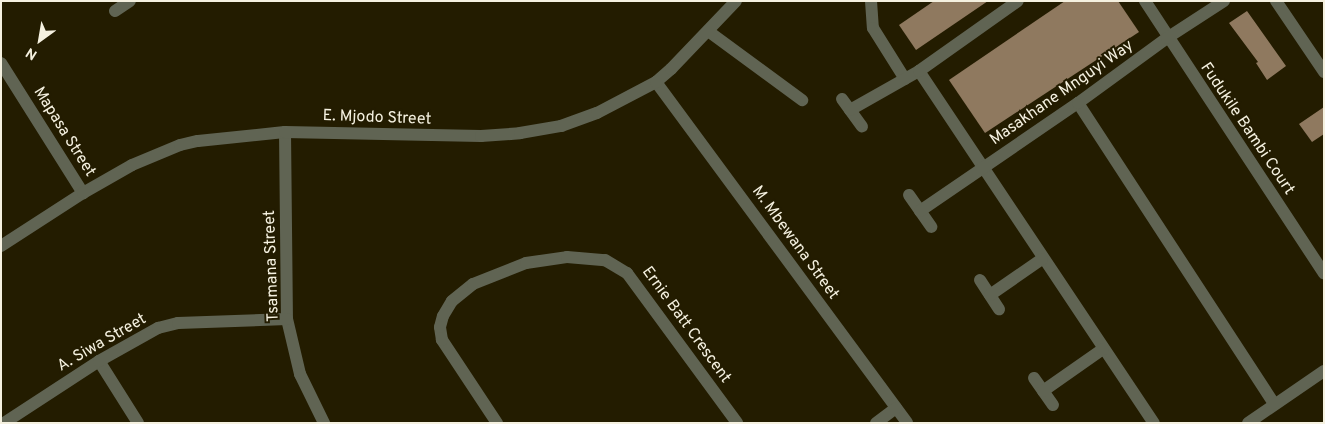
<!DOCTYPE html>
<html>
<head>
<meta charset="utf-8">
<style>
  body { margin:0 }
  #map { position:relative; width:1325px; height:424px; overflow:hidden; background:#231c00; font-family:Overpass,sans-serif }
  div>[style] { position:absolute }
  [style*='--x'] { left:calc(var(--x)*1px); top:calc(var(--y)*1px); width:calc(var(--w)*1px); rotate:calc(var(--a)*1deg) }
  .building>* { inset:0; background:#8f795f }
  .street>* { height:12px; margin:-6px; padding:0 6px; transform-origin:6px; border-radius:6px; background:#606453 }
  span { translate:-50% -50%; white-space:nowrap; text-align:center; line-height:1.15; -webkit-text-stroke:4px #231c00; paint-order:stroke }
  .street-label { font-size:16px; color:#f5f1e0 }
  .frame { position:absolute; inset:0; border:2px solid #f5f1e0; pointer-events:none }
  .north { position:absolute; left:15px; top:15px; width:50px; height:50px; -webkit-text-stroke:4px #231c00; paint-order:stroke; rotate:212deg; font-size:14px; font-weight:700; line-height:20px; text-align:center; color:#f5f1e0 }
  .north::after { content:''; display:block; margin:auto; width:18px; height:22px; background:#f5f1e0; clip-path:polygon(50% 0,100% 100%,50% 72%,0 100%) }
</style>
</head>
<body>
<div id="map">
  <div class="building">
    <i style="clip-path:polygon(934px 1px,988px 1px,916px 50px,899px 25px)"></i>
    <i style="clip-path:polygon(1065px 1px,1118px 1px,1139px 32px,985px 133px,949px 80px)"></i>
    <i style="clip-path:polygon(1247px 11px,1286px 66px,1267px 80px,1256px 63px,1258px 62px,1229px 23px)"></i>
    <i style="clip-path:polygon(1324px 107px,1324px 134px,1312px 142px,1299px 124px)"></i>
  </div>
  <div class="street">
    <i style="--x:871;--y:1;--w:27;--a:86"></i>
    <i style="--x:873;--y:28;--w:60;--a:57.9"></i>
    <i style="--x:1145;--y:1;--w:326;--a:56.7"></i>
    <i style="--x:1276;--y:1;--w:86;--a:55.9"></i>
    <i style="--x:115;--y:11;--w:18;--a:-34"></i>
    <i style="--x:708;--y:31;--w:117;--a:36.3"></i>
    <i style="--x:1;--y:63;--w:154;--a:57.8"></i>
    <i style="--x:919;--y:71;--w:423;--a:56.3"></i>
    <i style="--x:656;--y:82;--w:423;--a:53.6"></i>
    <i style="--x:842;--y:99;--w:34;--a:54"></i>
    <i style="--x:1078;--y:103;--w:359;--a:56.9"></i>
    <i style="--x:850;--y:110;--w:79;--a:-29.5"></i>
    <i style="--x:919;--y:71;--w:121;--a:-35.3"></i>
    <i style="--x:285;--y:132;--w:187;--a:89.4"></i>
    <i style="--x:287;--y:319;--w:57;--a:76.7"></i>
    <i style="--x:300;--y:374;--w:55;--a:63.9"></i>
    <i style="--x:909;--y:195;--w:39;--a:55"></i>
    <i style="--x:920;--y:211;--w:191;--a:-34.4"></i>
    <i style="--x:1078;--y:103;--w:110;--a:-36.1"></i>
    <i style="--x:1167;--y:38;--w:68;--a:-33"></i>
    <i style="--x:1;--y:246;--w:98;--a:-32.9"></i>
    <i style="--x:83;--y:193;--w:56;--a:-29.7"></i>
    <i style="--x:132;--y:165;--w:52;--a:-22.6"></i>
    <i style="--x:180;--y:145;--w:18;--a:-13"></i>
    <i style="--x:198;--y:141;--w:87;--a:-5.9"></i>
    <i style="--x:285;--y:132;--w:196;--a:1.2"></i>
    <i style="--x:481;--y:136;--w:39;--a:-4"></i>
    <i style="--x:520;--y:133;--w:42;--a:-9.7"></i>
    <i style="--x:561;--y:126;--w:38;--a:-20"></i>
    <i style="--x:597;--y:113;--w:67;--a:-27.7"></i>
    <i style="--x:656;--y:82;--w:20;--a:-41"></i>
    <i style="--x:671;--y:69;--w:94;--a:-46.3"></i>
    <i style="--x:980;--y:280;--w:35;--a:57"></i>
    <i style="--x:990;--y:295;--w:63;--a:-34.7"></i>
    <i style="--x:99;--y:361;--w:73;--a:57.8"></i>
    <i style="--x:1034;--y:378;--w:33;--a:55"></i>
    <i style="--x:1043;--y:391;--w:73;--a:-35"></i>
    <i style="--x:4;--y:423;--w:113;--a:-33.1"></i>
    <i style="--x:99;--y:361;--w:68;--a:-29.2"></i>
    <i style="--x:158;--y:328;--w:21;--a:-14"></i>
    <i style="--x:178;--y:323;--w:109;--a:-2.1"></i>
    <i style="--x:497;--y:423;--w:100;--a:-123.5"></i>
    <i style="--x:442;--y:340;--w:13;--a:-99"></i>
    <i style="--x:440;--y:327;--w:11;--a:-75"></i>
    <i style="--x:443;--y:316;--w:17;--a:-59"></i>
    <i style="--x:452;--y:301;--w:27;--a:-39"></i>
    <i style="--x:473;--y:284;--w:57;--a:-21.6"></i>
    <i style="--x:526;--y:263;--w:41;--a:-8.3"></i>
    <i style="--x:567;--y:257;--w:38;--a:5"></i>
    <i style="--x:605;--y:260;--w:26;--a:31"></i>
    <i style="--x:627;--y:273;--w:186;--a:53.7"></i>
    <i style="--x:876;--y:423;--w:25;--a:-37"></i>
    <i style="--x:1248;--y:423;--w:92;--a:-34.4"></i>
  </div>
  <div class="street-label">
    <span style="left:1062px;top:93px;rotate:-35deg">Masakhane Mnguyi Way</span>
    <span style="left:377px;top:118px;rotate:2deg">E. Mjodo Street</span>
    <span style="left:1247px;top:129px;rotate:56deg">Fudukile Bambi Court</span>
    <span style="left:64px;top:132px;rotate:58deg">Mapasa Street</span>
    <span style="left:795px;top:243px;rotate:54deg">M. Mbewana Street</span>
    <span style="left:272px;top:266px;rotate:-92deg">Tsamana Street</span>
    <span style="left:686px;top:325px;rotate:54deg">Ernie Batt Crescent</span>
    <span style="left:102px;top:343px;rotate:-30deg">A. Siwa Street</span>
  </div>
  <div class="frame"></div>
  <div class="north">N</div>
</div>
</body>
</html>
